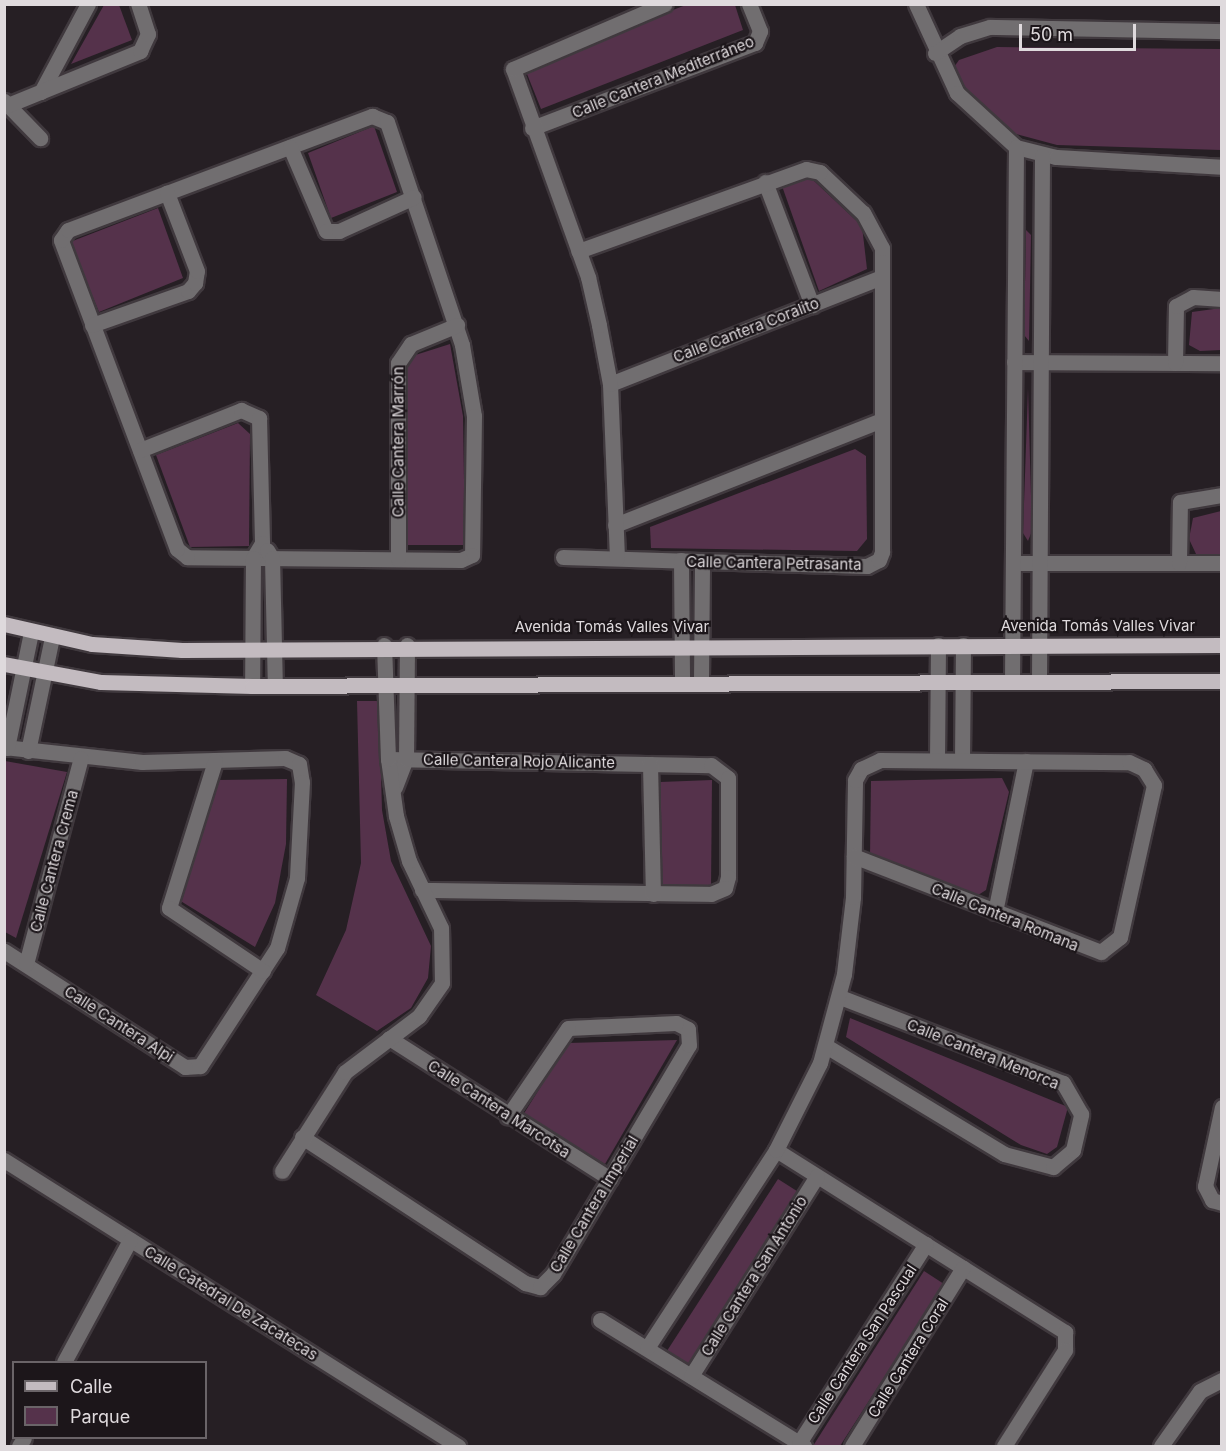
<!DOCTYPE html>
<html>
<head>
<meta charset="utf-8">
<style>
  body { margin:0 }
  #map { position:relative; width:1226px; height:1451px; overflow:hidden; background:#261f24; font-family:Inter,sans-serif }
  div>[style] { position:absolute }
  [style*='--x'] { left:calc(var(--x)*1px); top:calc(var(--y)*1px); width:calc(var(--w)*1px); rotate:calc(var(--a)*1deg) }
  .green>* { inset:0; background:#55324b }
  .roads { filter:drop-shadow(2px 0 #40393e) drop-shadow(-2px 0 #40393e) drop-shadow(0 2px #40393e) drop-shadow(0 -2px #40393e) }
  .minor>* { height:15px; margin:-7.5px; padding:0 7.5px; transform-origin:7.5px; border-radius:7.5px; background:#716e70 }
  .major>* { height:15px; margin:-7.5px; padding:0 7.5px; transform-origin:7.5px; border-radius:7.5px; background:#c3bbc0 }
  span { translate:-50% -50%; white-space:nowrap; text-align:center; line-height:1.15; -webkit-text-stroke:4.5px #1c161a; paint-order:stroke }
  .street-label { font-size:15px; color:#dfdadd }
  .frame { position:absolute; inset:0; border:6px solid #dfdadd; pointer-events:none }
  .legend { position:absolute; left:12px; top:1361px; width:195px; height:78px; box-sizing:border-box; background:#1c161a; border:2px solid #6a6468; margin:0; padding:8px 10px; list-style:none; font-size:18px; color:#dfdadd }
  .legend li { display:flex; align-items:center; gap:12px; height:30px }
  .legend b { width:30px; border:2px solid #6a6468 }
  .scale { position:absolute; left:1019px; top:24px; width:117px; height:27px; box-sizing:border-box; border:3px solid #dfdadd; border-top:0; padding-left:8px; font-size:18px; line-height:21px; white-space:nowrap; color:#dfdadd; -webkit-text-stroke:4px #1c161a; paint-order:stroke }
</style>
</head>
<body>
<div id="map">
  <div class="green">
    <i style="clip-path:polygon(104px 5px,119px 5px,132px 40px,71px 64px)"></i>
    <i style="clip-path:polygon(686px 5px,735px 5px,743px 30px,541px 109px,527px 74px,531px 64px)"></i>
    <i style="clip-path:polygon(997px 47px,1221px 49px,1221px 150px,1057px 145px,1012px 133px,966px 99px,952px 70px,959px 60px)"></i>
    <i style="clip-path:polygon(374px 126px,397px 192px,331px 218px,308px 153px)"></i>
    <i style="clip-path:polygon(811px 178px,862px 226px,867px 269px,819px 291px,782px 186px)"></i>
    <i style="clip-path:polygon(158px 208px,183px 278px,99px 312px,70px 242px)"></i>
    <i style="clip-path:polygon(1026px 230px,1031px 235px,1029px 341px,1024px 335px)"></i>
    <i style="clip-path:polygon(1221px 308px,1221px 350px,1200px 351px,1189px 345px,1192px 312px)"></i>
    <i style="clip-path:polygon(450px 344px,463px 416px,465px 545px,404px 545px,406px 358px)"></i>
    <i style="clip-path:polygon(1028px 388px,1032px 531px,1028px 541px,1023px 533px)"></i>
    <i style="clip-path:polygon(238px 423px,250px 434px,249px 546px,190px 547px,156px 455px)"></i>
    <i style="clip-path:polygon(855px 449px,866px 456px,867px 539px,857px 551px,651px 548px,650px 527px)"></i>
    <i style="clip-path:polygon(1221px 511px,1221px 557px,1196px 554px,1189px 539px,1193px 518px)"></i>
    <i style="clip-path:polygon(357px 701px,379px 701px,382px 810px,391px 861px,431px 946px,428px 978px,411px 1008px,377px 1031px,316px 995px,346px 930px,361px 863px)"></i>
    <i style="clip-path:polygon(5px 761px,67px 772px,16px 938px,5px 932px)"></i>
    <i style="clip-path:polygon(1002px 778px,1009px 792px,986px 890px,972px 899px,870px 856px,871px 781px)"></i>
    <i style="clip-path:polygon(287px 779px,286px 844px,275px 903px,255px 947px,179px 900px,217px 780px)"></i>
    <i style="clip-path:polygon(712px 780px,711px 888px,661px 888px,660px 782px)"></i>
    <i style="clip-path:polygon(850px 1018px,1068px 1107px,1057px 1147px,1047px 1154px,1021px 1145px,846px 1037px)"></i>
    <i style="clip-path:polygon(677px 1040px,605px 1164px,523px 1115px,568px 1043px)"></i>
    <i style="clip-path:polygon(778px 1179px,800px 1193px,687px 1368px,665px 1354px)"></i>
    <i style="clip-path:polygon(924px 1271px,944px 1284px,840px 1446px,813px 1446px)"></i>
  </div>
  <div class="roads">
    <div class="minor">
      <i style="--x:916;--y:4;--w:98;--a:65.3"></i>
      <i style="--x:957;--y:93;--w:80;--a:42.5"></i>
      <i style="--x:1016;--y:147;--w:41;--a:14"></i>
      <i style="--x:1056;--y:157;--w:166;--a:3.4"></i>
      <i style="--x:935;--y:53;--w:30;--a:-34"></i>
      <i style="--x:960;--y:36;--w:31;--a:-17"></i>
      <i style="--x:990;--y:27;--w:232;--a:1"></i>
      <i style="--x:41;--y:92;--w:100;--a:-61.9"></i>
      <i style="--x:4;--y:101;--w:52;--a:45.8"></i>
      <i style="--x:8;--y:105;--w:143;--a:-22.2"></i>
      <i style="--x:140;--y:51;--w:19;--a:-65"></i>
      <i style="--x:148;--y:34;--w:32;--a:-108"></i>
      <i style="--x:372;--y:116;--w:16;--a:22"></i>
      <i style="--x:387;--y:122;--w:235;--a:71.4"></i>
      <i style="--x:462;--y:345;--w:72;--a:80.4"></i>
      <i style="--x:474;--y:416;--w:139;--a:90.8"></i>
      <i style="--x:472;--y:555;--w:12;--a:156"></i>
      <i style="--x:461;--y:560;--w:274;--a:-179.4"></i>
      <i style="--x:187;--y:557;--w:13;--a:-141"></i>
      <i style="--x:177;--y:549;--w:330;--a:-110.6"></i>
      <i style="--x:61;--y:240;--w:12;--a:-55"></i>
      <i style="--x:68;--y:230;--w:325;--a:-20.6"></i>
      <i style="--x:532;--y:128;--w:239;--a:-20.9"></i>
      <i style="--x:755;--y:43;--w:13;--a:-67"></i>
      <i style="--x:760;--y:31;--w:29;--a:-112"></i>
      <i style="--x:290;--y:147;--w:91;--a:66.8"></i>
      <i style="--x:326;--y:231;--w:13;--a:0"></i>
      <i style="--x:339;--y:231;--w:82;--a:-24.4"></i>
      <i style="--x:765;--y:182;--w:132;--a:69.1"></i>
      <i style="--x:92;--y:325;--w:102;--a:-19.5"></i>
      <i style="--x:188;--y:291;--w:11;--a:-49"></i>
      <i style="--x:195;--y:283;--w:12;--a:-81"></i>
      <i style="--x:197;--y:271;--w:84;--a:-111"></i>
      <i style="--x:1014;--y:362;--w:208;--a:0.3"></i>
      <i style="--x:1175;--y:363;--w:57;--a:-89"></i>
      <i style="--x:1176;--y:306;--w:19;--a:-28"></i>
      <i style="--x:1193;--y:297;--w:29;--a:4"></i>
      <i style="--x:610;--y:384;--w:292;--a:-21.5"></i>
      <i style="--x:140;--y:450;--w:109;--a:-21.6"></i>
      <i style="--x:241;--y:410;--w:20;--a:24"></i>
      <i style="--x:259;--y:418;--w:125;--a:88.6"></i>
      <i style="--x:262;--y:543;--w:17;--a:121"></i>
      <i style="--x:253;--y:558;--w:128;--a:90.4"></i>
      <i style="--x:615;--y:525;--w:286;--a:-21.5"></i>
      <i style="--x:267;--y:550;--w:9;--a:58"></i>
      <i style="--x:272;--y:558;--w:128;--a:88.7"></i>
      <i style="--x:563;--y:557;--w:304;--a:1.7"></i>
      <i style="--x:867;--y:566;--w:13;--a:-27"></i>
      <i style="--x:879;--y:560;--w:9;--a:-69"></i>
      <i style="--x:882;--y:552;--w:304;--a:-90"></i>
      <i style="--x:882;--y:248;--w:40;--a:-118"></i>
      <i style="--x:863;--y:213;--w:59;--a:-136.4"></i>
      <i style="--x:820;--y:172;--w:14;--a:-168"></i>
      <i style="--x:806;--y:169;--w:242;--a:160.2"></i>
      <i style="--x:617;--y:558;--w:174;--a:-92.3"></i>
      <i style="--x:610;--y:384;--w:60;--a:-100.6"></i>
      <i style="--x:599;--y:325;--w:49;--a:-102.9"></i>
      <i style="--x:588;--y:277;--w:221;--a:-109.8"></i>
      <i style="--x:513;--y:69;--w:165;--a:-23.2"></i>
      <i style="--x:398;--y:559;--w:196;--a:-90"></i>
      <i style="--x:398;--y:363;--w:23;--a:-56"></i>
      <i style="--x:411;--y:344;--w:50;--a:-22.4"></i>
      <i style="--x:681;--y:560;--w:121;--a:89.5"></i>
      <i style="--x:1013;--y:563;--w:209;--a:0"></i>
      <i style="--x:1179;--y:563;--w:61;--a:-89.1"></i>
      <i style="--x:1180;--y:502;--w:43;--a:-9.5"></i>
      <i style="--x:701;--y:681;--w:120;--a:-89.5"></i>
      <i style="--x:1012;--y:681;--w:534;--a:-89.57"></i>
      <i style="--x:1039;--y:681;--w:525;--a:-89.67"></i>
      <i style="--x:4;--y:747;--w:139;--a:6.2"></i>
      <i style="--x:142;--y:762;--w:143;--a:-1.6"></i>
      <i style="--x:285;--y:758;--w:15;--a:23"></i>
      <i style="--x:299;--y:764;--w:18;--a:81"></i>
      <i style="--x:302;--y:782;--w:96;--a:93"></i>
      <i style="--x:297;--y:878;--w:73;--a:105.9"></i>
      <i style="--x:277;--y:948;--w:141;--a:123.1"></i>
      <i style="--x:200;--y:1066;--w:15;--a:176"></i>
      <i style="--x:185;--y:1067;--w:215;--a:-147.3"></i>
      <i style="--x:7;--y:748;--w:118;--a:-78.3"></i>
      <i style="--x:28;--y:751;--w:116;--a:-78.1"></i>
      <i style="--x:388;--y:759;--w:323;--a:1.1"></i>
      <i style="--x:711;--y:765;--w:21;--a:37"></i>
      <i style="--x:728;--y:778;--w:99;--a:90"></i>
      <i style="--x:728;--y:877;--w:11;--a:105"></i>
      <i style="--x:725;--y:888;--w:15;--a:157"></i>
      <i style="--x:711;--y:894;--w:289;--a:-179.2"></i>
      <i style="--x:937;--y:760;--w:115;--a:-89.5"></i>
      <i style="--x:962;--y:760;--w:115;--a:-89.5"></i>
      <i style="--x:215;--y:761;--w:154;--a:107.4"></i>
      <i style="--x:169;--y:908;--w:113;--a:33.8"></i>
      <i style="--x:650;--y:764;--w:130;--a:88.7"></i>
      <i style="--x:395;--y:787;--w:30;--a:-69"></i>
      <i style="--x:406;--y:759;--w:114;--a:-89.5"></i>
      <i style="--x:995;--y:912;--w:154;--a:-78.4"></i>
      <i style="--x:26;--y:964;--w:213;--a:-75.1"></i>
      <i style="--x:389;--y:1038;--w:262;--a:32.5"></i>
      <i style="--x:826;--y:1046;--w:208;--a:31.2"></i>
      <i style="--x:1004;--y:1154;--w:51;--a:14.9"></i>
      <i style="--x:1053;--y:1167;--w:26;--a:-40"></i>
      <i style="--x:1073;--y:1150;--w:37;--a:-77"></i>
      <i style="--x:1081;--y:1114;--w:36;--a:-120"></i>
      <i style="--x:1063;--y:1083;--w:239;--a:-158.9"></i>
      <i style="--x:1222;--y:1107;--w:81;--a:102.1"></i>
      <i style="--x:1205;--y:1186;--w:16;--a:63"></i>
      <i style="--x:1212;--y:1200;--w:10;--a:17"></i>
      <i style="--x:302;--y:1137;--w:267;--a:33.2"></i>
      <i style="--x:525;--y:1283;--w:16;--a:15"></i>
      <i style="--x:540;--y:1287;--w:18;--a:-45"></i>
      <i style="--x:553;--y:1274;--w:266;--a:-59.3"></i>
      <i style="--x:689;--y:1045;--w:16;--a:-94"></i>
      <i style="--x:688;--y:1029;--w:13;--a:-153"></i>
      <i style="--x:676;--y:1023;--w:108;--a:177.3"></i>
      <i style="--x:568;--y:1028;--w:107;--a:124.3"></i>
      <i style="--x:776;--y:1150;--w:342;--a:32.2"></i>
      <i style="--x:1065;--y:1332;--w:18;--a:90"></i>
      <i style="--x:1065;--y:1350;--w:114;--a:122.4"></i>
      <i style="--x:4;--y:1160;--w:537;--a:32.21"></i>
      <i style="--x:282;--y:1171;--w:117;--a:-57.5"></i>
      <i style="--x:345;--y:1072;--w:93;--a:-37.1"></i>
      <i style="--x:419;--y:1016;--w:40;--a:-55.1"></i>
      <i style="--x:442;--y:983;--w:55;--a:-91"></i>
      <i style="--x:441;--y:928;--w:74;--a:-115.5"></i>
      <i style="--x:409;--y:861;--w:47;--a:-106.1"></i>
      <i style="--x:396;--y:816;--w:58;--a:-98"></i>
      <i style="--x:388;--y:759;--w:114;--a:-92"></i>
      <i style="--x:600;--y:1320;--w:240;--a:31.7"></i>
      <i style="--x:647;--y:1348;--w:236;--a:-56.9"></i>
      <i style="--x:776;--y:1150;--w:97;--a:-63.2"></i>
      <i style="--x:820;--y:1063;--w:92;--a:-74.9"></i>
      <i style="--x:844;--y:974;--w:78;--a:-83.3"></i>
      <i style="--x:853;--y:897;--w:117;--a:-89"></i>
      <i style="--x:855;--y:780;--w:13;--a:-61"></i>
      <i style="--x:861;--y:769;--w:21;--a:-25"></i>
      <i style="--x:880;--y:760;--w:249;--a:0.5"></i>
      <i style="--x:1129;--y:762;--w:17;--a:25"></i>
      <i style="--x:1144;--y:769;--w:19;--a:58"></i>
      <i style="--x:1154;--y:785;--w:156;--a:102.6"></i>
      <i style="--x:1120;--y:937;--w:24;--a:142"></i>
      <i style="--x:1101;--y:952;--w:265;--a:-158.8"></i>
      <i style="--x:64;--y:1362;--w:139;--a:-61.6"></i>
      <i style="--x:691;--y:1376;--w:236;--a:-57.8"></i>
      <i style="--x:799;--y:1443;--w:236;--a:-57.5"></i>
      <i style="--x:19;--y:1446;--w:9;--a:-58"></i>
      <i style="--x:852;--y:1446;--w:210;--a:-58.1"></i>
      <i style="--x:1161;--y:1446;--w:67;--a:-54.7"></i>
      <i style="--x:1200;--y:1391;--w:25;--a:-27"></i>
    </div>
    <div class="major">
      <i style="--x:4;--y:624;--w:90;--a:12.8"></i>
      <i style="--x:92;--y:644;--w:90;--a:3.8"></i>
      <i style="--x:182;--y:650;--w:1040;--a:-0.28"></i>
      <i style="--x:4;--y:664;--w:99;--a:10.5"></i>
      <i style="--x:101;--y:682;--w:151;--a:1.5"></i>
      <i style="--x:252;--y:686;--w:970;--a:-0.3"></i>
    </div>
  </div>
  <div class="street-label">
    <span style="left:663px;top:77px;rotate:-22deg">Calle Cantera Mediterráneo</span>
    <span style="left:746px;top:330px;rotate:-21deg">Calle Cantera Coralito</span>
    <span style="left:398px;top:442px;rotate:-90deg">Calle Cantera Marrón</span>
    <span style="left:774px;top:563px;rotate:1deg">Calle Cantera Petrasanta</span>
    <span style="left:1098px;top:626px">Avenida Tomás Valles Vivar</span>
    <span style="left:612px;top:627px">Avenida Tomás Valles Vivar</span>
    <span style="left:519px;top:761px;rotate:1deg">Calle Cantera Rojo Alicante</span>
    <span style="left:54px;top:861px;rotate:-75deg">Calle Cantera Crema</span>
    <span style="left:1005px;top:917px;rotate:22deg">Calle Cantera Romana</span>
    <span style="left:119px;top:1024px;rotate:33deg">Calle Cantera Alpi</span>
    <span style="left:983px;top:1054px;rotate:22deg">Calle Cantera Menorca</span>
    <span style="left:499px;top:1109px;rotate:33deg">Calle Cantera Marcotsa</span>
    <span style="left:594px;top:1204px;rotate:-59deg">Calle Cantera Imperial</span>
    <span style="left:754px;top:1276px;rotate:-58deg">Calle Cantera San Antonio</span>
    <span style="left:231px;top:1303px;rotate:32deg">Calle Catedral De Zacatecas</span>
    <span style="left:862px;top:1344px;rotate:-57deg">Calle Cantera San Pascual</span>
    <span style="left:908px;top:1358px;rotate:-58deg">Calle Cantera Coral</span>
  </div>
  <div class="frame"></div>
  <ul class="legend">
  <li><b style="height:8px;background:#c3bbc0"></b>Calle</li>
  <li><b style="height:16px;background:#55324b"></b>Parque</li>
  </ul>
  <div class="scale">50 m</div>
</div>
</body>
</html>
